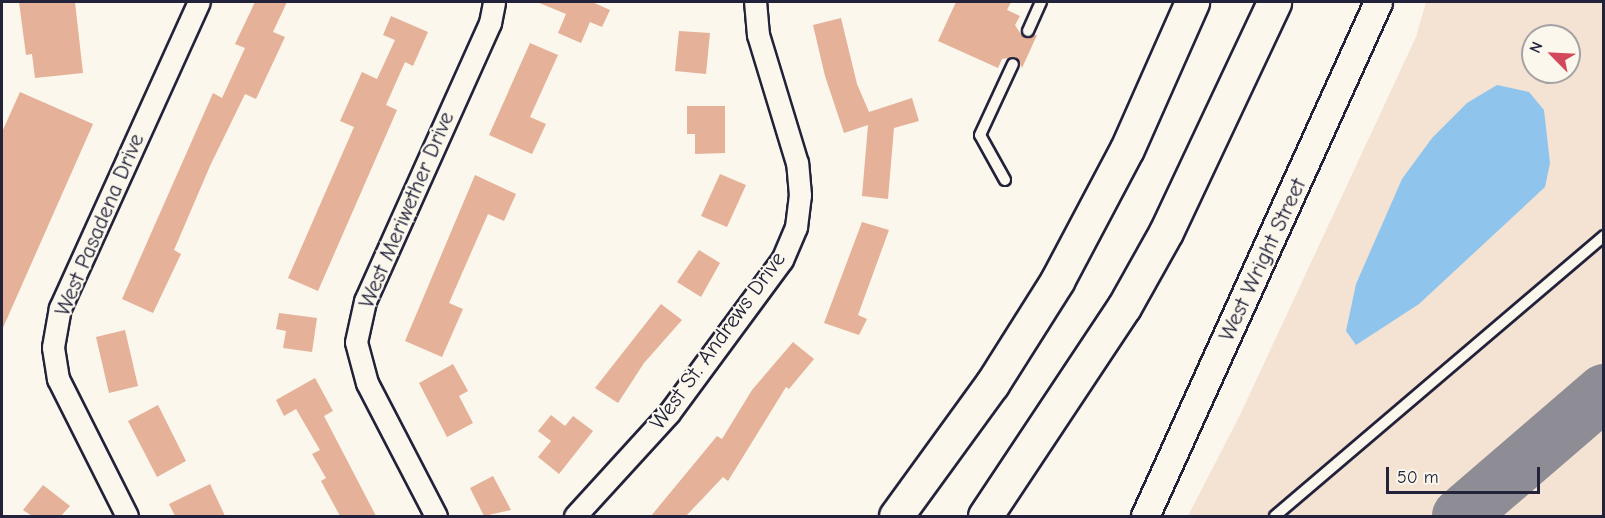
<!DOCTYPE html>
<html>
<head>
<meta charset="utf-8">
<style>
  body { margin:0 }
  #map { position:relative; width:1605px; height:518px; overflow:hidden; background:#fbf7ec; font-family:"Comic Neue",sans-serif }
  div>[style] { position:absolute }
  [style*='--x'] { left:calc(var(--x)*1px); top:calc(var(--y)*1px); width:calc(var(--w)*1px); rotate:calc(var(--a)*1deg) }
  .built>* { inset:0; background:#f4e2d3 }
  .water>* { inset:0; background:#8fc5ed }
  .taxiway>* { height:56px; margin:-28px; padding:0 28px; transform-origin:28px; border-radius:28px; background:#8e8c94 }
  .building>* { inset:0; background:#e5b198 }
  .roads { filter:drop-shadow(2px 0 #22223b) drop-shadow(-2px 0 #22223b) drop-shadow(0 2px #22223b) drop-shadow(0 -2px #22223b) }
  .service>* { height:10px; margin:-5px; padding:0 5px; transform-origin:5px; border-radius:5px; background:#fbf7ec }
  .minor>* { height:21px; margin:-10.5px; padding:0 10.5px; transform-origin:10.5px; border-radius:10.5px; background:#fbf7ec }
  .tertiary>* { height:27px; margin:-13.5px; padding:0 13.5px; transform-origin:13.5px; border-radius:13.5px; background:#fbf7ec }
  .motorway>* { height:33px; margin:-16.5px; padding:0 16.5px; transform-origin:16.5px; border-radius:16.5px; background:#fbf7ec }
  span { translate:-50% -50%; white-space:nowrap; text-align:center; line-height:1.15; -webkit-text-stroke:4.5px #fbf7ec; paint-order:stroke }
  .street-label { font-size:22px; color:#22223b }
  .frame { position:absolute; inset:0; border:3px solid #22223b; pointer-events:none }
  .north { position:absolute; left:1521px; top:24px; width:60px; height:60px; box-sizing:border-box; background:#fbf7ec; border:2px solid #a4a2a5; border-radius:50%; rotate:294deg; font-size:16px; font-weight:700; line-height:24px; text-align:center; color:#22223b }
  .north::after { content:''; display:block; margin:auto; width:21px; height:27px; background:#d1495b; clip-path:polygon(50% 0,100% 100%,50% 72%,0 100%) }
  .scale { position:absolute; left:1386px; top:467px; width:154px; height:27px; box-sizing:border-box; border:3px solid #22223b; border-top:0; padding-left:8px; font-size:18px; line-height:21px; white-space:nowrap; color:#22223b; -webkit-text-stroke:4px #fbf7ec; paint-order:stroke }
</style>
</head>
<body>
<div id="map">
  <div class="built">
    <i style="clip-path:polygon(evenodd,1426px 2px,1603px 2px,1603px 516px,1188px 516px,1240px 415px,1416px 37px,1426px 2px,1533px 36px,1569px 36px,1569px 72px,1533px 72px,1533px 36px)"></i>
  </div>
  <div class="water">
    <i style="clip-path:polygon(1497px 85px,1529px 92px,1544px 110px,1550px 163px,1545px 187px,1419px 304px,1356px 345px,1346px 331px,1356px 284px,1402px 179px,1432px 138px,1467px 103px)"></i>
  </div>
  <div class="taxiway">
    <i style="--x:1460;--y:516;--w:190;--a:-40.7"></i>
  </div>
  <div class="building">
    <i style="clip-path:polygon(19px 2px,75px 2px,83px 73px,35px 78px,32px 54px,26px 55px)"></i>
    <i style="clip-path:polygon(255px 2px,287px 2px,273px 32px,285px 37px,256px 99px,245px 94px,210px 166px,174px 250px,181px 254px,153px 313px,122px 299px,213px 93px,222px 98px,245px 48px,235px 44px)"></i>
    <i style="clip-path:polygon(537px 2px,592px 2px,610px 10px,602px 27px,590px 22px,581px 43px,558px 33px,566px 14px)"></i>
    <i style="clip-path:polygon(956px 2px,1011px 2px,1007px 10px,1020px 16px,1015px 25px,1022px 36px,1037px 35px,1022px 68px,1016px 57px,1002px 59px,998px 68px,938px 41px)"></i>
    <i style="clip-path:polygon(391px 16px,428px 32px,413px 66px,405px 62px,386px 105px,397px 110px,318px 291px,288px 278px,354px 127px,340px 121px,362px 72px,377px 79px,395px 40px,383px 35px)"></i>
    <i style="clip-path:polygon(841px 18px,857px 84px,869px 112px,912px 98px,919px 121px,894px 128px,888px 199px,862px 196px,868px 125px,844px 133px,825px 76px,813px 25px)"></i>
    <i style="clip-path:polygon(679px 31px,710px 33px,706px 74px,675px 71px)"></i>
    <i style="clip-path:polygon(530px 43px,558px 55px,530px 117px,546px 124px,532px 154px,489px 135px)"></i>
    <i style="clip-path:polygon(20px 92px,93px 124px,2px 330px,2px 132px)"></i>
    <i style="clip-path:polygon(687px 106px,725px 106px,725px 153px,695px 154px,695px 134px,687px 134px)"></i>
    <i style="clip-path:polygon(720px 174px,746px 185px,727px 227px,701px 216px)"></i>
    <i style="clip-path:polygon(475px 175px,516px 194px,504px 221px,488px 214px,449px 303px,463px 309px,442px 357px,405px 341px)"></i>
    <i style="clip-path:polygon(862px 222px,889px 230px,858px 315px,867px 319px,859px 335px,824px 323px)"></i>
    <i style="clip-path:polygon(699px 250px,720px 263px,701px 297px,677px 282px)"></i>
    <i style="clip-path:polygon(661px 304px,682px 320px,644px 363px,618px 403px,595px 388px)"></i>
    <i style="clip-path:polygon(279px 313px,317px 318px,312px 352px,283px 348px,286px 331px,276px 329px)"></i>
    <i style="clip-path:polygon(125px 330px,138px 386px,109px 393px,96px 337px)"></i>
    <i style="clip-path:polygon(793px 342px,814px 359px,789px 389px,786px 387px,728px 481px,723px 477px,686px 516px,651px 516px,717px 436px,722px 439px,752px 390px)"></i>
    <i style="clip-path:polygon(453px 364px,468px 391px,459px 396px,473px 423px,447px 437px,419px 383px)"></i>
    <i style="clip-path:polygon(315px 378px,333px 411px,324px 416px,376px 516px,340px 516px,321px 481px,326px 478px,312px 454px,320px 450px,296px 409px,284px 416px,276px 400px)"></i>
    <i style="clip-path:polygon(158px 405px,186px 461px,157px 477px,128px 421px)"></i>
    <i style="clip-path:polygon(551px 415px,565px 426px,573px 416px,593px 431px,559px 474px,538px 457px,551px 441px,538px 431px)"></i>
    <i style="clip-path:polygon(493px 476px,511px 510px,484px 516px,470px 488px)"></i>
    <i style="clip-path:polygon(210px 484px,225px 516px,175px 516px,169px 504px)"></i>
    <i style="clip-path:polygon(43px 485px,70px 506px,61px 516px,32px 516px,23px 510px)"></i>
  </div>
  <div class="roads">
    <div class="service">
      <i style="--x:1028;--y:31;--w:32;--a:-66"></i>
      <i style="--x:1005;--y:180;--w:51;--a:-119.1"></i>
      <i style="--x:980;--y:135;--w:78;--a:-65.1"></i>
      <i style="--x:1275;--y:516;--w:432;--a:-40.4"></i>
    </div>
    <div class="minor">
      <i style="--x:127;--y:516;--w:153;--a:-116.7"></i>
      <i style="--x:58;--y:379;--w:32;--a:-99"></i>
      <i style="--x:53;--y:347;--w:40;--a:-80"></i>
      <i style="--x:60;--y:308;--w:336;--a:-65.6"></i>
      <i style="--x:436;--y:516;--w:150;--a:-117.4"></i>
      <i style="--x:367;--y:383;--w:42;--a:-105"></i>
      <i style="--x:356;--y:342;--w:42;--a:-77.6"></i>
      <i style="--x:365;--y:301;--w:305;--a:-65.8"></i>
      <i style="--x:490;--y:23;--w:21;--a:-79"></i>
      <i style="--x:575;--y:516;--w:139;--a:-47.6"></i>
      <i style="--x:669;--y:413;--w:190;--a:-53.6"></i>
      <i style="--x:782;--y:260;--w:36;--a:-67"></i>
      <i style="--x:796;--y:227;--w:32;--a:-83"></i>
      <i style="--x:800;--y:195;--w:32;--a:-95"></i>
      <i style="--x:797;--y:163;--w:134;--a:-106.9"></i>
      <i style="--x:758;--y:35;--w:33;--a:-95"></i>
    </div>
    <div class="tertiary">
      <i style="--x:1145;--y:516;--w:564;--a:-65.61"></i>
    </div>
    <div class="motorway">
      <i style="--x:896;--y:516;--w:163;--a:-54"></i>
      <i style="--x:992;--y:384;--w:122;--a:-57.7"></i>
      <i style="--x:1057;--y:281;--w:149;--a:-62.1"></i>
      <i style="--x:1127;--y:149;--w:161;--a:-66.1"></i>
      <i style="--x:985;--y:516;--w:251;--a:-56.4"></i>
      <i style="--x:1124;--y:307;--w:86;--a:-60.8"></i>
      <i style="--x:1166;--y:232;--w:254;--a:-64.8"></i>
    </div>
  </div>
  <div class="street-label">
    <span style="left:407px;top:210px;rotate:-67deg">West Meriwether Drive</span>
    <span style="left:100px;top:225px;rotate:-67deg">West Pasadena Drive</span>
    <span style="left:1263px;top:260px;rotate:-65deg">West Wright Street</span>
    <span style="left:718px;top:341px;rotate:-54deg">West St. Andrews Drive</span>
  </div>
  <div class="frame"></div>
  <div class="north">N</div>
  <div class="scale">50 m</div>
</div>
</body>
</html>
